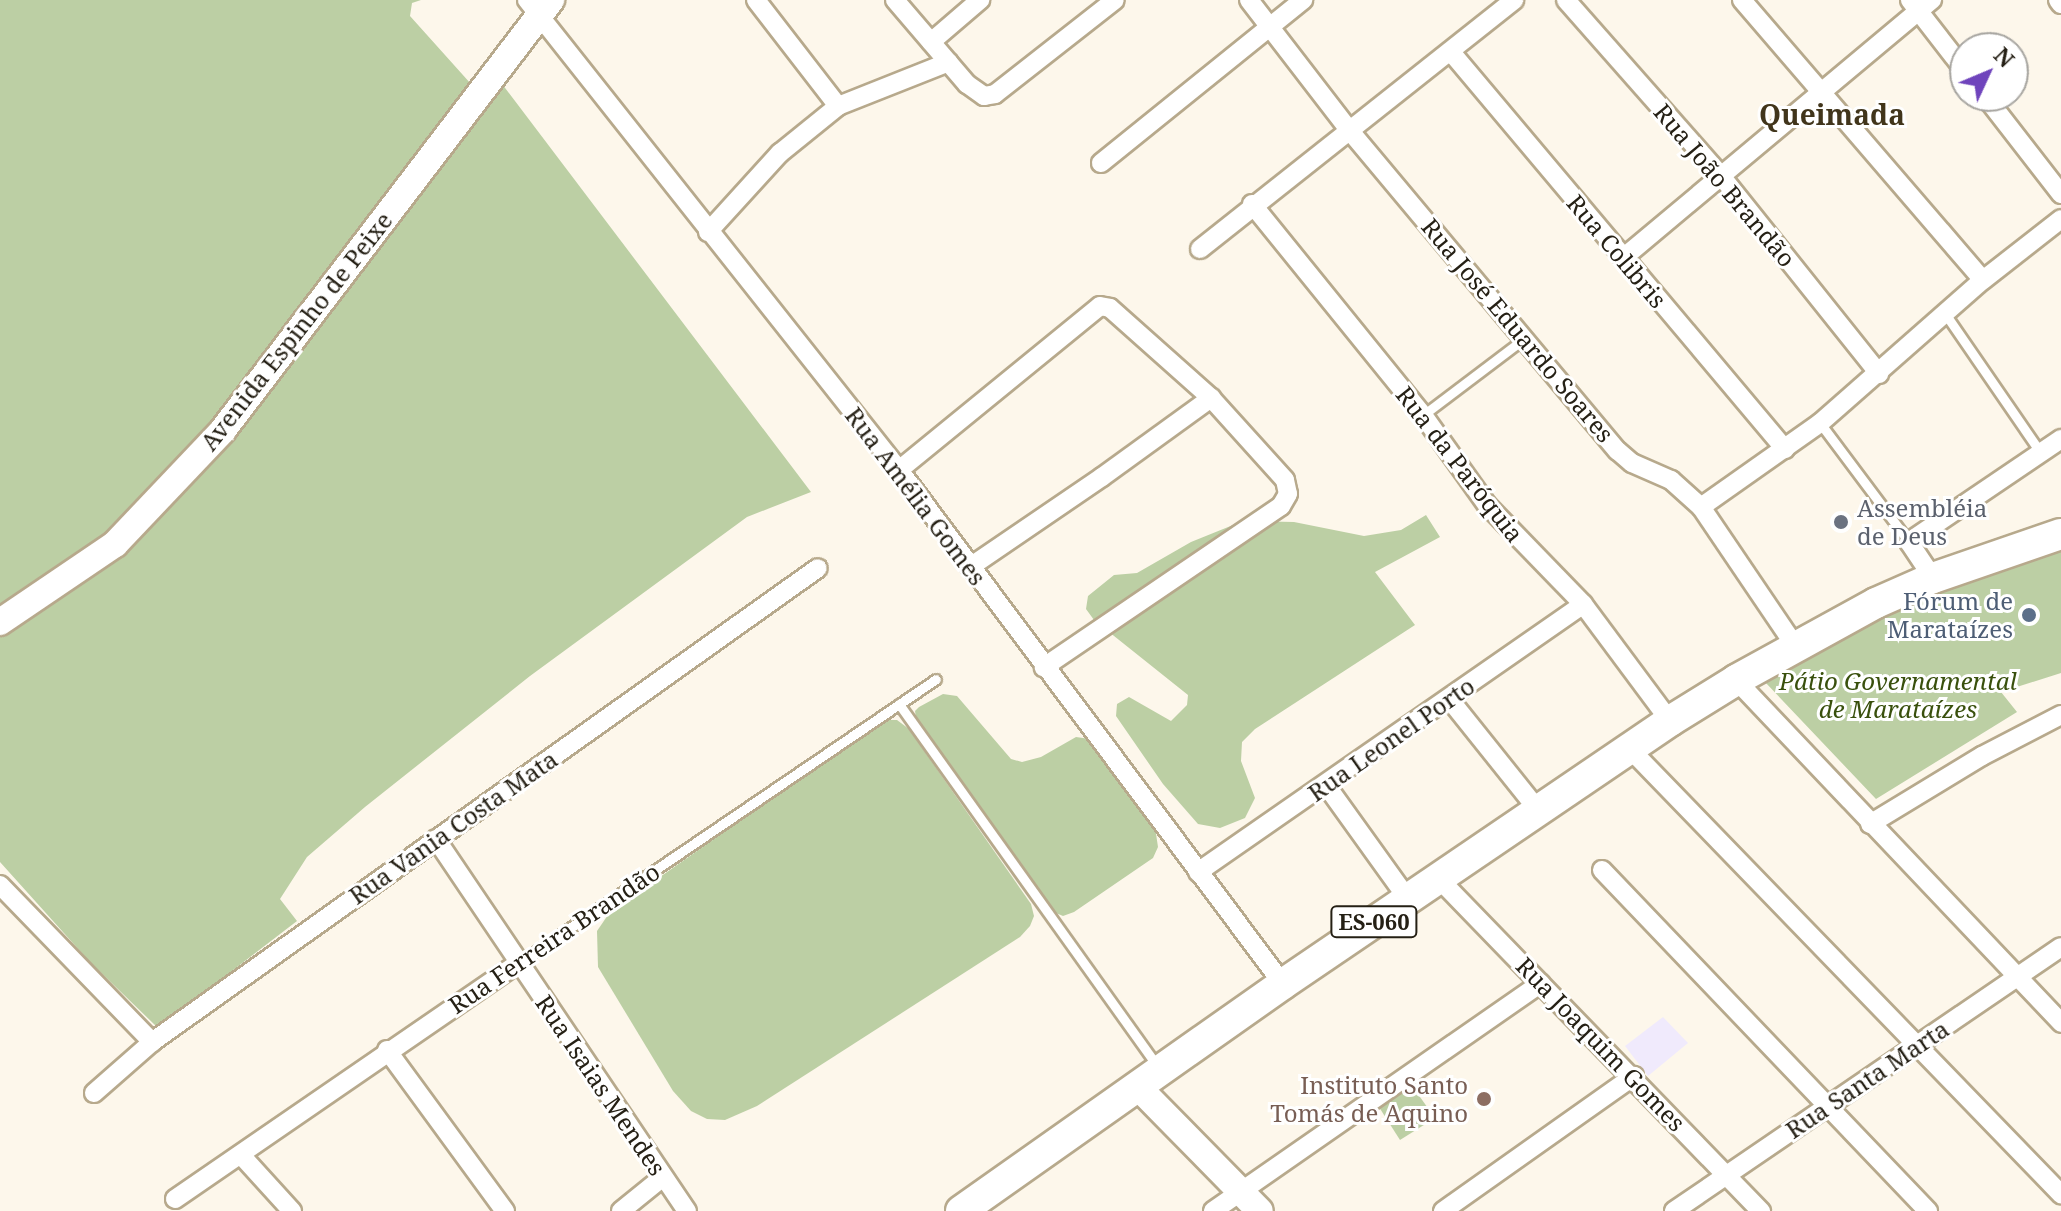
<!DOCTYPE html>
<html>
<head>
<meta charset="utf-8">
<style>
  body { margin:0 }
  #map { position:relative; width:2061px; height:1211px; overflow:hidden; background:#fdf7eb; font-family:"Noto Serif",serif }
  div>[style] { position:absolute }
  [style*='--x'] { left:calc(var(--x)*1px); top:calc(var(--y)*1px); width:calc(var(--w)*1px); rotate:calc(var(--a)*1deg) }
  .industrial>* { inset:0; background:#f0eafc }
  .green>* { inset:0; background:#bccfa4 }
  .roads { filter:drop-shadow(2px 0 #b7a98c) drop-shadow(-2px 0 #b7a98c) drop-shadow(0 2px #b7a98c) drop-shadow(0 -2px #b7a98c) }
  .lane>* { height:9px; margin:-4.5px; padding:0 4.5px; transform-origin:4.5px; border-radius:4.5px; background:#fff }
  .street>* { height:18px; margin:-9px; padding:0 9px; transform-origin:9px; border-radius:9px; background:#fff }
  .secondary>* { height:26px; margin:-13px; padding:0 13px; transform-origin:13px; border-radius:13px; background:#fff }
  .primary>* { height:30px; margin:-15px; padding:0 15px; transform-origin:15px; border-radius:15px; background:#fff }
  .dots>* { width:22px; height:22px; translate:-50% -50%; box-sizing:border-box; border:4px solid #fff; border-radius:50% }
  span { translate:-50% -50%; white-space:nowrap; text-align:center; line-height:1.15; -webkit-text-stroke:6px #fff; paint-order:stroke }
  .shield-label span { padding:2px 6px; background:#fff; border:2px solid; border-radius:6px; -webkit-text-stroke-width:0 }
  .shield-label { font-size:22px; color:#252015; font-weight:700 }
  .street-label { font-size:24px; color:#252015 }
  .worship-label { font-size:24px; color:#5b616d }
  .left { translate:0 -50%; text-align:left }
  .service-label { font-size:24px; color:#4e5e75 }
  .right { translate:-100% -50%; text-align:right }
  .park-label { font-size:24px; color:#39500d; font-style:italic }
  .education-label { font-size:24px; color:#785e54 }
  .quarter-label { font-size:28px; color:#41351b; font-weight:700 }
  .north { position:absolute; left:1949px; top:32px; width:80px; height:80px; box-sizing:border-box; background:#fff; border:2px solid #a8a6a1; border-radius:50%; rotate:46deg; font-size:22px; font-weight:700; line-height:32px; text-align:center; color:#252015 }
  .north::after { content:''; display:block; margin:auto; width:28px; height:36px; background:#6f44bc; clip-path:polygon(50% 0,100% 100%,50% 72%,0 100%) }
</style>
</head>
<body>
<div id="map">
  <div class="industrial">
    <i style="clip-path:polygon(1663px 1017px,1688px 1043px,1648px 1076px,1625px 1046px)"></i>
  </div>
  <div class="green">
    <i style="clip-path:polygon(0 0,421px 0,412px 3px,410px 16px,471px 84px,487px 64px,811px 492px,747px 517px,530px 676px,365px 807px,307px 857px,280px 899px,297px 921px,158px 1028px,89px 961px,0 862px)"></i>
    <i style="clip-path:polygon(1426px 515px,1440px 537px,1375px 572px,1415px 625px,1255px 729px,1242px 742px,1241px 761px,1255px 798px,1245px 818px,1220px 828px,1198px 824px,1163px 784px,1116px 716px,1117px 704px,1129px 697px,1171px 721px,1187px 705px,1188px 695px,1094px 620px,1086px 609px,1088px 596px,1114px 575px,1137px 573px,1191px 542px,1243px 521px,1294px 522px,1364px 536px,1401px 530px)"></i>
    <i style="clip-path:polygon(2061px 542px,2061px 673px,2001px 692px,2017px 712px,1876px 799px,1765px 682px,1906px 602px)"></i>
    <i style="clip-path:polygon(943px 694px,957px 696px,1011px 759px,1022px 762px,1041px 757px,1076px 737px,1090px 739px,1155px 827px,1158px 847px,1153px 858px,1074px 912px,1063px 916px,1056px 913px,916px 718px,915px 711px,919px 707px)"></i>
    <i style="clip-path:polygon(884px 720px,897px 720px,909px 729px,1031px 904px,1034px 916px,1030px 926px,1020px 937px,757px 1106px,725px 1120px,707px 1119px,691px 1111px,673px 1091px,598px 967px,597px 931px,610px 912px)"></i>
    <i style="clip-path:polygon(1410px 1083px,1435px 1118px,1400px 1140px,1377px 1104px)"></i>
  </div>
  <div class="roads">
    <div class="lane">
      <i style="--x:1946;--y:315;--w:168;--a:55.5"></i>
      <i style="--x:1423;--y:415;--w:129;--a:-37.1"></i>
      <i style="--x:1820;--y:423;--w:149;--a:53.2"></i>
      <i style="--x:899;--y:704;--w:445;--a:54.5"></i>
      <i style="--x:518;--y:963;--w:505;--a:-34.19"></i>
    </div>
    <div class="street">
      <i style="--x:527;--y:0;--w:599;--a:51.64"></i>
      <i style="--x:899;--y:470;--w:642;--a:53.24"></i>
      <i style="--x:756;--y:0;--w:134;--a:52.3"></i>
      <i style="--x:838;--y:106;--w:119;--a:-21.6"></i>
      <i style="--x:895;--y:0;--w:111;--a:49.4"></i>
      <i style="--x:967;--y:84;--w:21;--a:35"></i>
      <i style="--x:984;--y:96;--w:11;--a:-10"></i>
      <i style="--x:995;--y:94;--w:152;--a:-38.1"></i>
      <i style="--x:1249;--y:0;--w:165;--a:52.4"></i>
      <i style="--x:1350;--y:131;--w:417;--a:50.1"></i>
      <i style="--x:1618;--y:451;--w:18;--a:41"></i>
      <i style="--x:1632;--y:463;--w:43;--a:23.6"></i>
      <i style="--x:1671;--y:480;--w:40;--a:42"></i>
      <i style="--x:1701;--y:507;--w:168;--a:55.9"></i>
      <i style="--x:1566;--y:0;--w:236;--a:48.6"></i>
      <i style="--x:1722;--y:177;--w:252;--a:51.4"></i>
      <i style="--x:1742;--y:0;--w:369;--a:49.3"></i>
      <i style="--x:1910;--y:0;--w:90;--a:52.2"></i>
      <i style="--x:2058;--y:0;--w:5;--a:53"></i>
      <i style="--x:931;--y:42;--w:65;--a:-40.6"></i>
      <i style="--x:1451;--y:52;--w:519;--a:49.93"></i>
      <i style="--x:1985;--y:96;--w:124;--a:52.2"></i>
      <i style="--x:1101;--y:163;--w:260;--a:-38.9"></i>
      <i style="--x:1252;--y:204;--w:272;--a:51"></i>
      <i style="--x:1423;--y:415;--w:110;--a:54.6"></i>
      <i style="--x:1487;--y:505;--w:138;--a:45.9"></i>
      <i style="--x:1583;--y:604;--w:146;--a:53.4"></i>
      <i style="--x:708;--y:232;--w:107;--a:-47.7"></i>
      <i style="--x:780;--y:153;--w:75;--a:-39"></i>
      <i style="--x:1200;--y:249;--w:401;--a:-38.4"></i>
      <i style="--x:1623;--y:258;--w:403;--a:-39.9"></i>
      <i style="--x:899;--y:470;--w:259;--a:-39.2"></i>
      <i style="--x:1100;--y:306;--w:10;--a:11"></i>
      <i style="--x:1110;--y:308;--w:135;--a:41.7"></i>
      <i style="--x:1211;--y:398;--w:110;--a:47.9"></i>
      <i style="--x:1285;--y:480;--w:14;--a:78"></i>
      <i style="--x:1288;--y:494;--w:14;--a:120"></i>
      <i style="--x:1281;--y:506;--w:287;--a:145.8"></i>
      <i style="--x:1701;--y:507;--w:146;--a:-35.2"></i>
      <i style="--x:1820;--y:423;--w:217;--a:-41.3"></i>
      <i style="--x:1983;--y:280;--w:99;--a:-38"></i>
      <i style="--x:970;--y:567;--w:160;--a:-34.3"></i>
      <i style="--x:1102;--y:477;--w:135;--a:-35.9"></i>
      <i style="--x:1933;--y:578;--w:43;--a:-123.7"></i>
      <i style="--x:1909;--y:542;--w:184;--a:-34.1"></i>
      <i style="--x:1736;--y:680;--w:473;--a:46.5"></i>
      <i style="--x:1450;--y:700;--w:141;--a:51.3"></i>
      <i style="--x:1630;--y:749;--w:620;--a:45.92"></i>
      <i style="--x:1326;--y:785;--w:140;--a:54.3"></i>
      <i style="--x:1870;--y:824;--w:131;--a:-31.3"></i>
      <i style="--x:1982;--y:756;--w:89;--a:-27.4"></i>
      <i style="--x:436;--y:839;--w:449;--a:56"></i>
      <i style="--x:1602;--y:870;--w:472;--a:46.3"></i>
      <i style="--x:1198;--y:872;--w:469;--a:-34.8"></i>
      <i style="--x:1439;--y:879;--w:463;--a:45.9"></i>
      <i style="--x:0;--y:885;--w:219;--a:45.9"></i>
      <i style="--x:387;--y:1050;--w:200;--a:53.8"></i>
      <i style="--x:94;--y:1093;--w:77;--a:-41.3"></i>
      <i style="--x:152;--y:1042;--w:817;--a:-35.44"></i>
      <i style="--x:241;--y:1155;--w:76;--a:47.7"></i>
      <i style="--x:175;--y:1199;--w:416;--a:-34.5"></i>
      <i style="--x:621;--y:1211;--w:54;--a:-39"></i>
      <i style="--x:1213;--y:1211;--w:399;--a:-34.8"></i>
      <i style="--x:1443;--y:1211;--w:234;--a:-35.3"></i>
      <i style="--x:1674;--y:1211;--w:468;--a:-34.3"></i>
    </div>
    <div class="secondary">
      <i style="--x:0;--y:622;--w:139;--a:-34.1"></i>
      <i style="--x:115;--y:544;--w:157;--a:-46.5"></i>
      <i style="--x:223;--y:430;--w:541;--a:-52.66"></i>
      <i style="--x:1137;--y:1086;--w:175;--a:45.5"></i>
    </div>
    <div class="primary">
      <i style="--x:961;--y:1211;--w:394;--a:-35.2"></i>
      <i style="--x:1283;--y:984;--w:468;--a:-34.2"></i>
      <i style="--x:1670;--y:721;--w:78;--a:-31.8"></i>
      <i style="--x:1736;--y:680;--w:160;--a:-28.8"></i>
      <i style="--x:1876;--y:603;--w:62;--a:-23.7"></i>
      <i style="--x:1933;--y:578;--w:135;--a:-19"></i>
    </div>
  </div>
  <div class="dots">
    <i style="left:1841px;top:522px;background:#6b7280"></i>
    <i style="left:2029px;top:615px;background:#5c6f8a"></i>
    <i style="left:1484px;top:1099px;background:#8d6e63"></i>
  </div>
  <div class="shield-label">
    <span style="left:1374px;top:922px">ES-060</span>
  </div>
  <div class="street-label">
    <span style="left:1725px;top:185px;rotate:50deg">Rua João Brandão</span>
    <span style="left:1617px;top:251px;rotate:50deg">Rua Colibris</span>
    <span style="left:1518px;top:330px;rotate:50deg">Rua José Eduardo Soares</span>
    <span style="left:296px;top:331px;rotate:-52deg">Avenida Espinho de Peixe</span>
    <span style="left:1460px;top:464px;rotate:52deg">Rua da Paróquia</span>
    <span style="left:916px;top:496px;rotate:53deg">Rua Amélia Gomes</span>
    <span style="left:1391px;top:739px;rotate:-35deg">Rua Leonel Porto</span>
    <span style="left:453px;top:827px;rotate:-35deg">Rua Vania Costa Mata</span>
    <span style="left:554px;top:938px;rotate:-34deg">Rua Ferreira Brandão</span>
    <span style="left:1601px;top:1044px;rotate:46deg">Rua Joaquim Gomes</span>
    <span style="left:1867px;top:1079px;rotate:-34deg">Rua Santa Marta</span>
    <span style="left:601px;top:1085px;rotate:56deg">Rua Isaias Mendes</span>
  </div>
  <div class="worship-label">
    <span class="left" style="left:1857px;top:522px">Assembléia<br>de Deus</span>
  </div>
  <div class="service-label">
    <span class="right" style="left:2013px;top:615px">Fórum de<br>Marataízes</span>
  </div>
  <div class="park-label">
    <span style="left:1898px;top:695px">Pátio Governamental<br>de Marataízes</span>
  </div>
  <div class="education-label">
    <span class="right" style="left:1468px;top:1099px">Instituto Santo<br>Tomás de Aquino</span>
  </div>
  <div class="quarter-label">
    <span style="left:1832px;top:114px">Queimada</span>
  </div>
  <div class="north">N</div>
</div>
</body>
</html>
